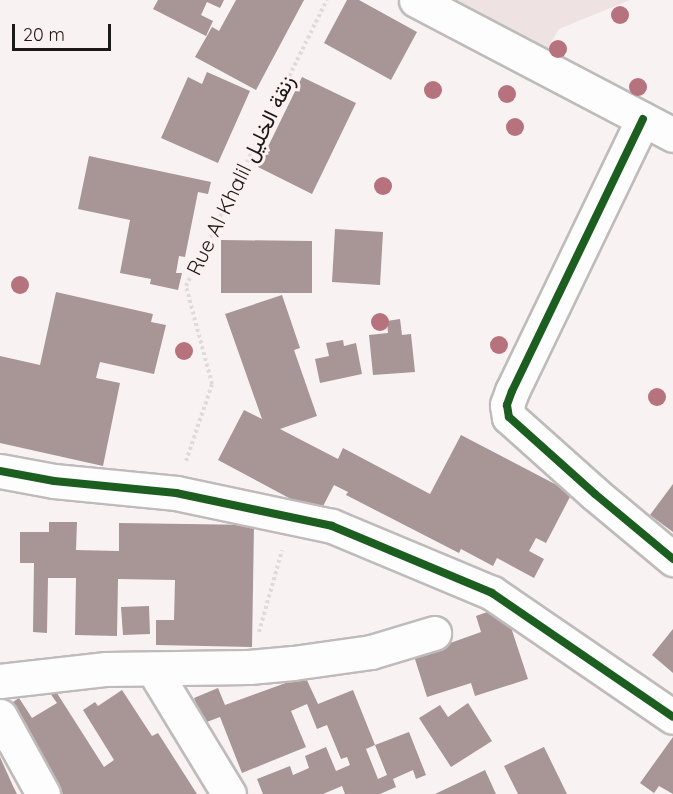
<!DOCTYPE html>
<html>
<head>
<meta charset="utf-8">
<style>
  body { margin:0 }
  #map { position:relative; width:673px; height:794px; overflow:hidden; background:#f8f3f2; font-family:Quicksand,Vazirmatn,sans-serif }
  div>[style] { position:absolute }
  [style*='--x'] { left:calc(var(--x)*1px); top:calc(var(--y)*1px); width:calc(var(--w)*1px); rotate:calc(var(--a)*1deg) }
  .built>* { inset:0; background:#eee3e2 }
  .building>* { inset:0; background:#a89595 }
  .path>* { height:4px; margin-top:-2px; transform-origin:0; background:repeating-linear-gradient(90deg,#dddbdb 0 3px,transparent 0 6px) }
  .roads { filter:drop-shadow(2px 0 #bfbbbb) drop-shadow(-2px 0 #bfbbbb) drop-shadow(0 2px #bfbbbb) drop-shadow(0 -2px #bfbbbb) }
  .minor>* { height:33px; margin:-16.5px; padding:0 16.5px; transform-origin:16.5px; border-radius:16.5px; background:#fefdfd }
  .tertiary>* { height:33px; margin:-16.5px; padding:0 16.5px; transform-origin:16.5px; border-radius:16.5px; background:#fefdfd }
  .cycleway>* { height:8px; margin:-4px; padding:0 4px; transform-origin:4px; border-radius:4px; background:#1b5e20 }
  .trees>* { width:18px; height:18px; margin:-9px; border-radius:50%; background:#b7737d }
  span { translate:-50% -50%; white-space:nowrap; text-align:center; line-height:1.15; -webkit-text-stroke:6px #faf1f0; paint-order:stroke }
  .street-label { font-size:21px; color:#1b1818 }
  .scale { position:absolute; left:12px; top:24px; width:99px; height:27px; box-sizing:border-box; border:3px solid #1b1818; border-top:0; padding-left:8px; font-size:18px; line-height:21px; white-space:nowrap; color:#1b1818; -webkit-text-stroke:4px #faf1f0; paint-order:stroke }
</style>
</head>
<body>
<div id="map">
  <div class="built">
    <i style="clip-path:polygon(428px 0,630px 0,559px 29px,540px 62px)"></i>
  </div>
  <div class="building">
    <i style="clip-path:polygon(158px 0,224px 0,220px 8px,207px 2px,201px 15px,213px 21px,206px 36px,153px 9px)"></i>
    <i style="clip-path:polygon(236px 0,304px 0,256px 90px,195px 57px,212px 27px,219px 31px)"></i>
    <i style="clip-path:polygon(347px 0,359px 0,417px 32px,391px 80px,324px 43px)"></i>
    <i style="clip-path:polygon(207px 72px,250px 91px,218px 163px,161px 138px,188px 77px,202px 84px)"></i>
    <i style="clip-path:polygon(302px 77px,356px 103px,312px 194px,258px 167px)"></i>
    <i style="clip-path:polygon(89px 156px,211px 182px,208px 194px,198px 192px,185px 257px,179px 256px,176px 273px,182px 273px,178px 290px,150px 284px,151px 279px,120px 273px,130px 220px,78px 209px)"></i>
    <i style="clip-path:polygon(335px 229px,383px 232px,380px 285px,332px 282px)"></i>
    <i style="clip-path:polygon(221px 240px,312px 241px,312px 293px,221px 293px)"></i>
    <i style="clip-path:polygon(56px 292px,153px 314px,151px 322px,166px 325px,154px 374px,100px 362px,96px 378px,120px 383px,103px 466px,0 443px,0 356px,40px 365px)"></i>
    <i style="clip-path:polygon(282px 295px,300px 348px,294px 350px,317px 416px,280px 429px,338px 459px,343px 448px,430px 494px,461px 435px,572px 493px,546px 543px,536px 538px,529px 551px,544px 559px,534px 578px,497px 558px,493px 566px,461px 549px,459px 553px,346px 495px,348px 492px,334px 485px,319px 514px,218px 460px,244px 410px,262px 419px,225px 314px)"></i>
    <i style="clip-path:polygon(400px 319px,402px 335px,411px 334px,415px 372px,373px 375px,369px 335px,388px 333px,387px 321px)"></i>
    <i style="clip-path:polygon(343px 340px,344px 346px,356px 343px,362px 374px,320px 383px,315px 359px,329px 356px,326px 343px)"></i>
    <i style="clip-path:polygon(673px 484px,673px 532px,650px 515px)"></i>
    <i style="clip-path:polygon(49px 522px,77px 522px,76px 550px,119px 551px,119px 523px,254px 525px,252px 647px,156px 645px,156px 620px,174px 620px,175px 580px,118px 579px,117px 636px,75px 635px,76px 578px,48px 578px,47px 633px,33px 632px,34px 563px,20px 563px,20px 532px,49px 532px)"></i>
    <i style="clip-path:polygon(149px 606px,150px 634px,123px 635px,121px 607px)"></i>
    <i style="clip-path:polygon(504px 606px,528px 679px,475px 696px,471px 683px,427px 697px,414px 656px,481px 632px,476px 616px)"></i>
    <i style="clip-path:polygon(673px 629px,673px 673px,652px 655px)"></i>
    <i style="clip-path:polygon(evenodd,305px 676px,318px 704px,353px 690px,375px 745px,409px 732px,426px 775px,416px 779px,413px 770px,393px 779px,396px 787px,380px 794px,345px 794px,342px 786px,323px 794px,263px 794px,257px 779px,290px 766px,293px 775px,309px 768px,305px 756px,326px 747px,336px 771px,350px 765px,347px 757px,341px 759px,327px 725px,317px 729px,307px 704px,291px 711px,306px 747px,242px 773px,220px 717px,204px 723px,194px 698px,218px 688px,225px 705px,305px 676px,375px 745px,387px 775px,378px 779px,366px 749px,375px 745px)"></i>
    <i style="clip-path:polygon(55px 690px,104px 767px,114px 760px,83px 710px,95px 702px,98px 706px,122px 690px,152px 736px,158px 733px,197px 794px,63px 794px,7px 706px,19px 698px,32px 718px,57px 703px,50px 693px)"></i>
    <i style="clip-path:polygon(468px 703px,492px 741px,451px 767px,419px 718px,440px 705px,448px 717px)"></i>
    <i style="clip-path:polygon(673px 737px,673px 794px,659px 786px,654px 793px,640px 783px)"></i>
    <i style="clip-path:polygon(544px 747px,567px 794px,518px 794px,504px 766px)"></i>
    <i style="clip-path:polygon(0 757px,13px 786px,17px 794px,0 794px)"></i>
    <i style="clip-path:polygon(485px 770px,496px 794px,435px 794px,454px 785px)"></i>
  </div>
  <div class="path">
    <i style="--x:186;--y:461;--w:81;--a:-71.3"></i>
    <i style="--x:212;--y:384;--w:101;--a:-104.9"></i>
    <i style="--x:186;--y:286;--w:319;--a:-63.8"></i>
    <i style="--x:259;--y:632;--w:85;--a:-74.3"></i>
  </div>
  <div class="roads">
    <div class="minor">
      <i style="--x:416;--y:0;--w:290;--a:27.7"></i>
      <i style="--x:643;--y:119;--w:302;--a:115.7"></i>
      <i style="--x:512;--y:391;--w:15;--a:110"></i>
      <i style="--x:507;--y:405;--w:12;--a:81"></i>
      <i style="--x:509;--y:417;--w:115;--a:41.8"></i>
      <i style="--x:595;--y:494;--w:102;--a:39.8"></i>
      <i style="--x:153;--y:669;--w:146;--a:58.7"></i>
      <i style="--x:0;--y:681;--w:107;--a:-6.5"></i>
      <i style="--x:106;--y:669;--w:143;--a:-0.8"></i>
      <i style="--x:249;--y:667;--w:44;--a:-5.2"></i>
      <i style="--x:293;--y:663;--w:79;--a:-8"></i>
      <i style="--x:371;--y:652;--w:66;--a:-16.8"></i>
      <i style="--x:0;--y:716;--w:89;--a:61.1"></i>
    </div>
    <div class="tertiary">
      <i style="--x:0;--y:471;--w:55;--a:10.5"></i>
      <i style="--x:54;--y:481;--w:123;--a:5.6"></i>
      <i style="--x:176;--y:493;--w:159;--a:11.9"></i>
      <i style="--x:332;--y:526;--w:173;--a:22.7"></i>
      <i style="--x:492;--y:593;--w:219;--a:34.4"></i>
    </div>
  </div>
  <div class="cycleway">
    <i style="--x:643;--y:119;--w:302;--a:115.7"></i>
    <i style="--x:512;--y:391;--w:15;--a:110"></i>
    <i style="--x:507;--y:405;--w:12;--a:81"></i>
    <i style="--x:509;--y:417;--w:115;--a:41.8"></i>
    <i style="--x:595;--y:494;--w:102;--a:39.8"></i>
    <i style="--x:0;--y:471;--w:55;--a:10.5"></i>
    <i style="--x:54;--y:481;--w:123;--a:5.6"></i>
    <i style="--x:176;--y:493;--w:159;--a:11.9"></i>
    <i style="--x:332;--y:526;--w:173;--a:22.7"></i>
    <i style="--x:492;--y:593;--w:219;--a:34.4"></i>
  </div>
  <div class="trees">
    <i style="left:620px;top:15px"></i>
    <i style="left:558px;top:49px"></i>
    <i style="left:638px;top:87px"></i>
    <i style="left:433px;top:90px"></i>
    <i style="left:507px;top:94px"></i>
    <i style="left:515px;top:127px"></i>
    <i style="left:383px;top:186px"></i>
    <i style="left:20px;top:285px"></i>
    <i style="left:380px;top:322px"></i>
    <i style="left:499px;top:345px"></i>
    <i style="left:184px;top:351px"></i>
    <i style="left:657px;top:397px"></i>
  </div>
  <div class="street-label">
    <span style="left:240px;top:175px;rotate:-64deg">Rue Al Khalil زنقة الخليل</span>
  </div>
  <div class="scale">20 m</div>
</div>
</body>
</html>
